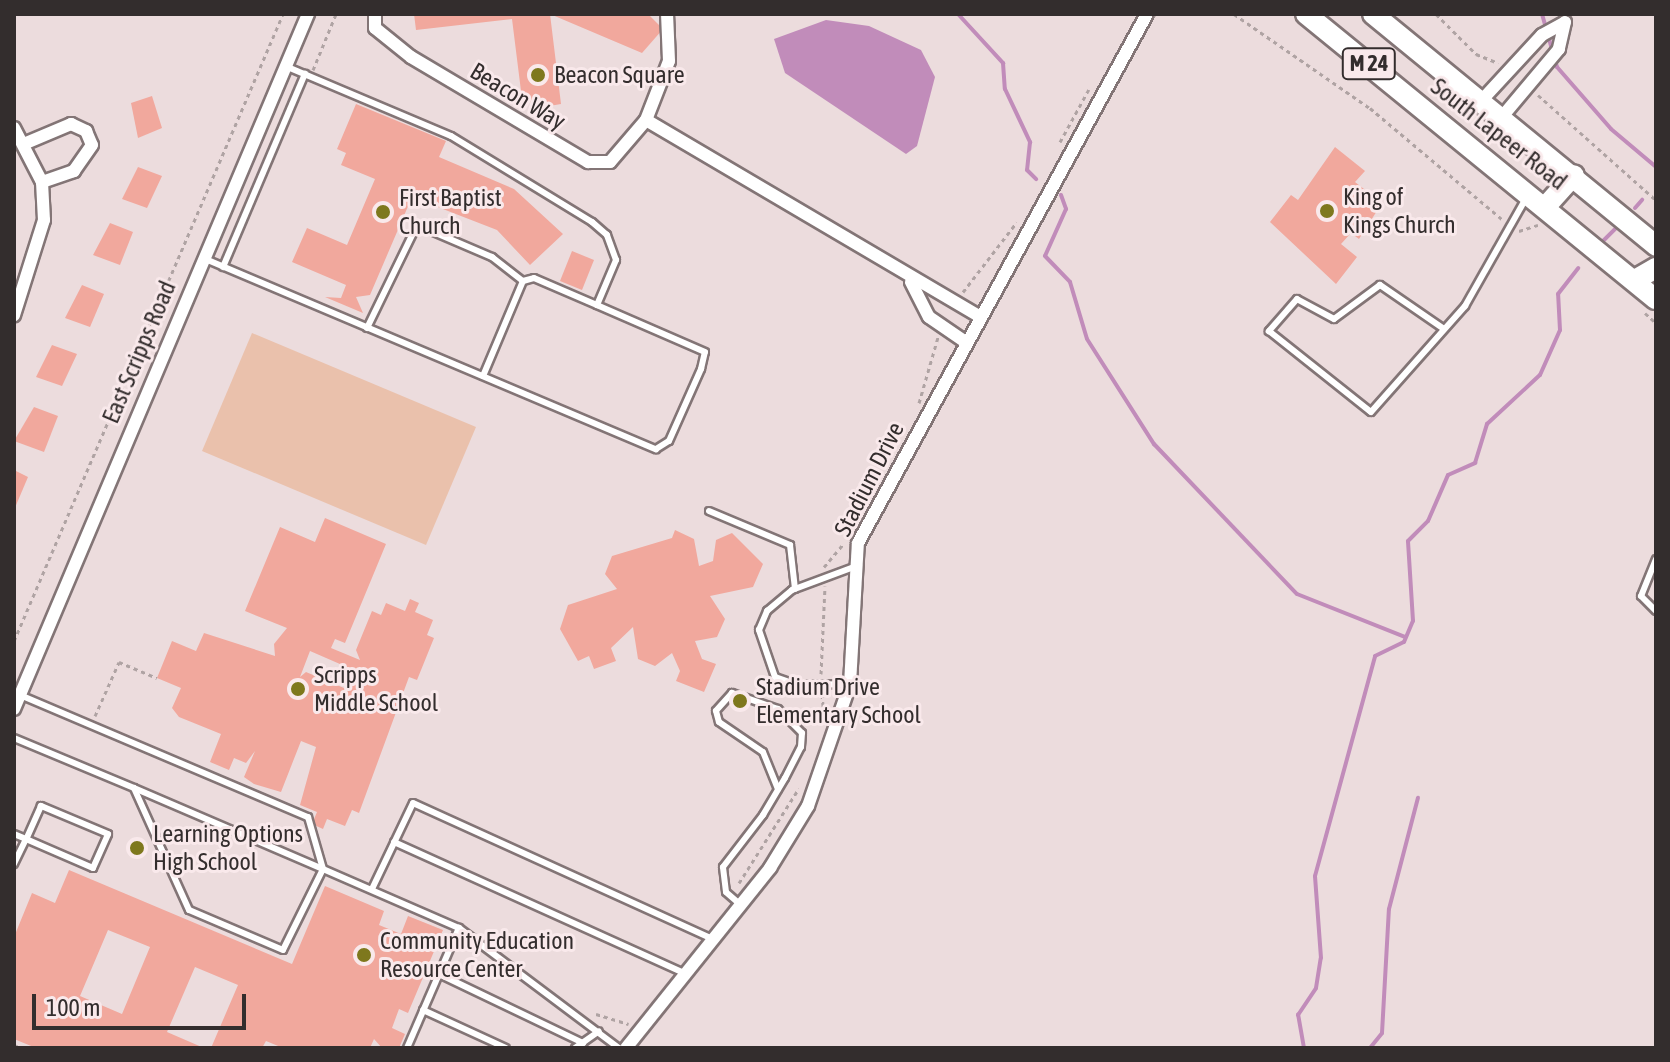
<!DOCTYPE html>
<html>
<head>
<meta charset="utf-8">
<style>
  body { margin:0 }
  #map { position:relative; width:1670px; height:1062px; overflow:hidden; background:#ecdcdd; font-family:"Asap Condensed",sans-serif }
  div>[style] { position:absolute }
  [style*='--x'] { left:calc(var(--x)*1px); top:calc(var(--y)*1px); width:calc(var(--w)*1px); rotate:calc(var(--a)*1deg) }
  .green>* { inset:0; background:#eac1ac }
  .water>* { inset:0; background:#c18cba }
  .stream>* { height:4px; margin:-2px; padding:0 2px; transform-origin:2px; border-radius:2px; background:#c18cba }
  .building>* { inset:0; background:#f1a89d }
  .path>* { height:3px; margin-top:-1.5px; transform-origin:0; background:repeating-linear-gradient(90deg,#afa3a3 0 4px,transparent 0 8px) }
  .roads { filter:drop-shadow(2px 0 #837576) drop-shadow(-2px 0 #837576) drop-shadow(0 2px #837576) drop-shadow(0 -2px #837576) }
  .lane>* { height:6px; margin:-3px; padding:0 3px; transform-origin:3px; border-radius:3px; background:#fff }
  .street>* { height:12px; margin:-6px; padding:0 6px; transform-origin:6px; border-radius:6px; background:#fff }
  .primary>* { height:20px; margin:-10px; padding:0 10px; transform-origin:10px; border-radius:10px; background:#fff }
  .dots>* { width:22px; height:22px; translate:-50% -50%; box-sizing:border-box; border:4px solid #f9e9eb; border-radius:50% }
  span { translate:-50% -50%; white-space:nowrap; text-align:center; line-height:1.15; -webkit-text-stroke:6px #f9e9eb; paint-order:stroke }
  .shield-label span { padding:2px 6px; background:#f9e9eb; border:2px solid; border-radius:6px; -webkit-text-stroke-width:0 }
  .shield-label { font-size:22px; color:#332d2d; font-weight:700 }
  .poi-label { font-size:24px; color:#332d2d }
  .left { translate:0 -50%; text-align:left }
  .street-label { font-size:24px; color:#332d2d }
  .frame { position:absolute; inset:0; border:16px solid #332d2d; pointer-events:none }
  .scale { position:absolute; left:32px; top:994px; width:214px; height:36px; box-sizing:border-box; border:4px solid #332d2d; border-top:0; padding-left:10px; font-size:24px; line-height:28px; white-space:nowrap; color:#332d2d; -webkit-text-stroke:6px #f9e9eb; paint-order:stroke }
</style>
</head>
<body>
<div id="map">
  <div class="green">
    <i style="clip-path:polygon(252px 333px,476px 427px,426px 545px,202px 451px)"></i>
  </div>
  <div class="water">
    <i style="clip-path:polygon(826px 20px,869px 26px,921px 50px,935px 77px,917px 146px,906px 154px,785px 73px,774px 39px)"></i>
  </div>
  <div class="stream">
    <i style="--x:958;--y:14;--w:67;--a:47.4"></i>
    <i style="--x:1003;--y:63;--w:26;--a:86"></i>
    <i style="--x:1005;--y:89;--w:59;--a:64.7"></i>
    <i style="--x:1030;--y:142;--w:28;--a:96"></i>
    <i style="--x:1027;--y:170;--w:13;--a:45"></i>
    <i style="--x:1542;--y:14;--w:55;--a:74.2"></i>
    <i style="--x:1557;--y:67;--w:82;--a:48.9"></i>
    <i style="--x:1611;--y:129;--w:59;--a:40.2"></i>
    <i style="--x:1656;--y:187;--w:1;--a:-90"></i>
    <i style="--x:1061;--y:195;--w:15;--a:70"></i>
    <i style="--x:1066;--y:209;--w:51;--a:114.1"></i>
    <i style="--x:1045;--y:256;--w:36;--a:46"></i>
    <i style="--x:1070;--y:282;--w:59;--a:73.4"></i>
    <i style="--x:1087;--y:339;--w:125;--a:57.5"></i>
    <i style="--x:1154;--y:444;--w:207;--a:46.4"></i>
    <i style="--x:1297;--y:594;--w:116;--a:21.7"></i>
    <i style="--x:1635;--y:208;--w:11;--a:-49"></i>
    <i style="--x:1599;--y:245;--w:25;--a:-45"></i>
    <i style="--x:1304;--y:1048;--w:34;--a:-100"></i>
    <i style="--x:1298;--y:1015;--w:32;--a:-56"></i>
    <i style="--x:1316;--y:988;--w:30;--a:-81"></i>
    <i style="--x:1321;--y:958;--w:82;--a:-94.2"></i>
    <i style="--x:1315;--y:876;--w:228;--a:-74.7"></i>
    <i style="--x:1375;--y:656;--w:32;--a:-26"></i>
    <i style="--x:1404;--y:642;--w:23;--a:-67"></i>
    <i style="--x:1413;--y:621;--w:80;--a:-93.6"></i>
    <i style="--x:1408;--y:541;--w:28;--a:-45"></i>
    <i style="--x:1428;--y:521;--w:50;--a:-66.5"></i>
    <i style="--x:1448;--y:475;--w:30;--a:-24"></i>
    <i style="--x:1475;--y:463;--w:41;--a:-72.9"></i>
    <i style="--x:1487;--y:424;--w:72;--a:-42.8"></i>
    <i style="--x:1540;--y:375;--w:49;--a:-66"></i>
    <i style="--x:1560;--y:330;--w:36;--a:-93"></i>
    <i style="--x:1558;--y:294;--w:33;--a:-52"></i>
    <i style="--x:1370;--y:1048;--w:19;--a:-51"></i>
    <i style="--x:1382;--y:1033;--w:124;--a:-86.8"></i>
    <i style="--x:1389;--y:909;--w:115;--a:-75.4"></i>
  </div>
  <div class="building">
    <i style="clip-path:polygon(414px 14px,648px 14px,663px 29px,642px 53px,550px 14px,561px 104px,532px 109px,530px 98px,522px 99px,512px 19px,416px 30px)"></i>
    <i style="clip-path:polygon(152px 96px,162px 128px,138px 138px,131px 103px)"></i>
    <i style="clip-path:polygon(356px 104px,446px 141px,439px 157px,514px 189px,563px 234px,530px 265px,497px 230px,412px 197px,370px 295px,356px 297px,363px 313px,325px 297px,341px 298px,346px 285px,292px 262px,307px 228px,347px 245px,375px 179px,341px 165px,346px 153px,337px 149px)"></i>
    <i style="clip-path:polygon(1335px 147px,1365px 171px,1355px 182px,1382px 203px,1359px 239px,1351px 233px,1341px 244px,1357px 257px,1336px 284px,1270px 222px,1291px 195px,1298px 200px)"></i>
    <i style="clip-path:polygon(138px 167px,162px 176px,147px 208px,122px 199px)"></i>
    <i style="clip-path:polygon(110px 223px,133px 232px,120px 265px,93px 255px)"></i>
    <i style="clip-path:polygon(572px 251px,594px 260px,582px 290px,560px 281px)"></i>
    <i style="clip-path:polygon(82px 285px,104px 294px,90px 327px,65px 318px)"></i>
    <i style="clip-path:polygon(52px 345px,77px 354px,62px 386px,36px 377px)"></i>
    <i style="clip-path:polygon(34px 407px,58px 416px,44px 452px,14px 441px)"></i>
    <i style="clip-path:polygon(14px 470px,28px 477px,14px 510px)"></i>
    <i style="clip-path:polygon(evenodd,325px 518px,386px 544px,345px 643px,335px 639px,331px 648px,360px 660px,356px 650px,372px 611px,381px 615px,386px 603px,405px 611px,410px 599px,419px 603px,415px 612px,433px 620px,427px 635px,434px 638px,417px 680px,409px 677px,359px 813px,352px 810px,345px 826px,327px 819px,323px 829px,312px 824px,317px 812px,300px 805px,316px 747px,301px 741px,281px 792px,254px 784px,244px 777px,255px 751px,246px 763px,234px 758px,229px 770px,210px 762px,221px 734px,179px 717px,172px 708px,181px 688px,157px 678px,172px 641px,196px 651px,204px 633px,275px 656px,274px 644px,287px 628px,245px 611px,280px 527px,315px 542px,325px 518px,310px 651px,356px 671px,345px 696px,344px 688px,306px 672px,300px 677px,310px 651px)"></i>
    <i style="clip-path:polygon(675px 530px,694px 539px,699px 566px,713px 561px,716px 540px,732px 533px,763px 564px,753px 587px,710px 596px,725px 619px,717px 637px,695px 641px,702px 659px,716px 664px,704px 692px,676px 681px,680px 671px,672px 653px,655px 666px,638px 659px,633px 627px,611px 648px,616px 661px,594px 669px,589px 656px,578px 661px,560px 629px,568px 605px,617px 589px,605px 574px,612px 556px,672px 538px)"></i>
    <i style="clip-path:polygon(evenodd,69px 870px,292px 964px,325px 886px,384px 911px,379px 925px,401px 934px,408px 916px,443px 930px,408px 1013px,399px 1009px,392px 1028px,405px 1034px,399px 1048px,382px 1048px,374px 1039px,370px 1048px,283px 1048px,266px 1041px,262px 1048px,211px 1048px,238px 985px,195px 967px,167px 1032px,204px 1048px,36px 1048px,14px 1039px,14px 937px,32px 893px,55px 903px,69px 870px,108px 930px,150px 947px,122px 1014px,80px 996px,108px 930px)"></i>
  </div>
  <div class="path">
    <i style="--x:1234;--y:14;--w:165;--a:34.7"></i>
    <i style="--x:1370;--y:108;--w:174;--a:40.1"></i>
    <i style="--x:1436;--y:14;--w:57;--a:45"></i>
    <i style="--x:1476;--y:54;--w:24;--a:22"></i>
    <i style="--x:313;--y:70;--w:61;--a:-67.7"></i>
    <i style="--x:1538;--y:95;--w:158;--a:41.7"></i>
    <i style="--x:1060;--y:142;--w:60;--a:-61.3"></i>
    <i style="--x:1519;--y:231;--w:20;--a:-18"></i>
    <i style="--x:963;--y:292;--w:88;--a:-52.4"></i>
    <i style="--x:1645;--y:313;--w:15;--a:42"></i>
    <i style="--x:919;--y:403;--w:69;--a:-73.9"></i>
    <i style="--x:846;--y:536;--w:52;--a:-61.5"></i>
    <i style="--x:824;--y:567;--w:31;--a:-50"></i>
    <i style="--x:14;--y:641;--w:682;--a:-66.78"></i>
    <i style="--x:821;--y:674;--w:88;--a:-87.4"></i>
    <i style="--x:822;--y:694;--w:24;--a:85"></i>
    <i style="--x:95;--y:716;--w:59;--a:-66"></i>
    <i style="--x:119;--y:662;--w:41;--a:22.8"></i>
    <i style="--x:739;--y:883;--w:112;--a:-57.7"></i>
    <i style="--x:596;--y:1014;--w:34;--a:17"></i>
    <i style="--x:14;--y:1045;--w:8;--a:23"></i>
  </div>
  <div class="roads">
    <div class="lane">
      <i style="--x:203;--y:258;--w:492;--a:22.9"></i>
      <i style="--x:656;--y:449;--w:15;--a:-32"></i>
      <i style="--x:669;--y:441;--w:79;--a:-66"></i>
      <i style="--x:701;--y:369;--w:17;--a:-77"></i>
      <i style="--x:705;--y:352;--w:118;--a:-156.5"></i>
      <i style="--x:597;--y:305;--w:49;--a:-67.1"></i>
      <i style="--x:616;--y:260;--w:27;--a:-110"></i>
      <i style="--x:607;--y:235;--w:20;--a:-139"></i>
      <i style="--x:592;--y:222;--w:165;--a:-148.6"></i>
      <i style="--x:451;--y:136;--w:180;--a:-157.1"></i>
      <i style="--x:223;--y:267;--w:210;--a:-67"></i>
      <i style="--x:367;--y:328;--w:114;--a:-64.1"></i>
      <i style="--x:417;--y:225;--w:82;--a:23.1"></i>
      <i style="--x:492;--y:257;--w:39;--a:38"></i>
      <i style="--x:523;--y:281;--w:11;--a:-15"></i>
      <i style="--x:534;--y:278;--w:69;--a:23.2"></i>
      <i style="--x:1444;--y:329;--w:78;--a:-145.5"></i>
      <i style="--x:1380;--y:285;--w:57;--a:143.5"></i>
      <i style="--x:1334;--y:319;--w:42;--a:-151.6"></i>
      <i style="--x:1297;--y:299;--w:43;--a:131.2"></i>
      <i style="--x:1269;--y:331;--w:130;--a:38.5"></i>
      <i style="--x:1371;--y:412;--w:142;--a:-48.4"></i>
      <i style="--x:1465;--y:306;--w:124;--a:-60.5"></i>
      <i style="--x:483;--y:376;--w:103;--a:-67.2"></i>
      <i style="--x:709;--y:511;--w:88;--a:22.8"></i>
      <i style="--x:790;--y:545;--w:44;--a:83.5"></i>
      <i style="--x:1656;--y:559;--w:40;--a:112"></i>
      <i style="--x:1641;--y:596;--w:21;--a:45"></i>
      <i style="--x:850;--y:684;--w:52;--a:178.9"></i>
      <i style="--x:798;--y:685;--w:24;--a:-161"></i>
      <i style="--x:775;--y:677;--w:50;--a:-108.8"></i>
      <i style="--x:759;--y:630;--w:21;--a:-67"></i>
      <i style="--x:767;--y:611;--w:33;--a:-40"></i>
      <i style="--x:792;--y:590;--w:66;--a:-20.4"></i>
      <i style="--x:20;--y:695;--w:313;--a:23"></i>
      <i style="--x:308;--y:817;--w:54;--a:73.9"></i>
      <i style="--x:323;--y:869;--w:148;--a:23.5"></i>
      <i style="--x:459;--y:928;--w:200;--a:36.9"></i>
      <i style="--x:14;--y:738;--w:130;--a:22.6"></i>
      <i style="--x:134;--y:788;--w:206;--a:23.2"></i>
      <i style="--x:323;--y:869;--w:90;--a:116.3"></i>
      <i style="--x:283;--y:950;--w:102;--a:-156.9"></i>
      <i style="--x:189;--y:910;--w:134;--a:-114.3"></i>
      <i style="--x:14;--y:834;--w:13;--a:23"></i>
      <i style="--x:26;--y:839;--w:73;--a:23.4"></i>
      <i style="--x:93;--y:868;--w:37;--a:-66"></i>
      <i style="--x:108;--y:834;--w:73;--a:-157.3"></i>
      <i style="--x:41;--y:806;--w:36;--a:114"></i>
      <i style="--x:26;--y:839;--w:28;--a:116"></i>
      <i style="--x:394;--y:842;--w:320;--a:24.3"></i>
      <i style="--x:372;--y:889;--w:95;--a:-64.5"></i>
      <i style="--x:413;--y:803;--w:329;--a:24.4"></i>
      <i style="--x:742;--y:906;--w:21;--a:-139"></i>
      <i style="--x:726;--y:892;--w:25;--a:-97"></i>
      <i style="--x:723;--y:867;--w:66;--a:-52.4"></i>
      <i style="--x:763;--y:815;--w:43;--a:-59.3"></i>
      <i style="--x:785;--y:778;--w:35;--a:-63"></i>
      <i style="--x:801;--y:747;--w:14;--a:-86"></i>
      <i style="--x:802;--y:733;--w:34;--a:-135"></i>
      <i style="--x:778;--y:709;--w:49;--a:-160.8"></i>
      <i style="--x:732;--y:693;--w:24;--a:132"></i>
      <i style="--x:716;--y:711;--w:11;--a:75"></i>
      <i style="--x:719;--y:722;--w:53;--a:34.3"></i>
      <i style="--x:763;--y:752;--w:40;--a:68"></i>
      <i style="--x:439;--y:974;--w:160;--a:25.6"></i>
      <i style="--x:423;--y:1010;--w:91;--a:24.6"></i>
      <i style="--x:407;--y:1048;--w:131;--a:-66.6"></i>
      <i style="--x:575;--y:1048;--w:29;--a:-35"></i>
    </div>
    <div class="street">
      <i style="--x:375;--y:14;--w:14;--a:90"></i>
      <i style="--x:375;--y:28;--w:46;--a:38.9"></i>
      <i style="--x:411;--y:57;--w:206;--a:30.7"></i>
      <i style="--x:588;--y:162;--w:22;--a:0"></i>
      <i style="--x:610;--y:162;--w:55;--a:-49.4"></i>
      <i style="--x:646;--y:120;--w:63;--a:-68.7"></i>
      <i style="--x:669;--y:61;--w:47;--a:-92.4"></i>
      <i style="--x:1482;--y:100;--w:88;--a:-47.3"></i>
      <i style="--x:1542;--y:35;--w:26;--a:-29"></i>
      <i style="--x:1565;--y:22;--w:28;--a:103"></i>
      <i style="--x:1559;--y:49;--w:89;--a:130"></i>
      <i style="--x:646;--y:120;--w:389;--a:30.5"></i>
      <i style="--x:14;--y:128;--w:61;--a:62.6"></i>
      <i style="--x:42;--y:182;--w:38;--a:87"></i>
      <i style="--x:44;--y:220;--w:100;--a:107.5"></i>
      <i style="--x:26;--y:143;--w:49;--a:-22.9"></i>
      <i style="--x:71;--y:124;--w:17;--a:25"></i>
      <i style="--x:86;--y:131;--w:15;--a:67"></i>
      <i style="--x:92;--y:145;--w:32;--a:125"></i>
      <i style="--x:74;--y:171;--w:34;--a:161"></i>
      <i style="--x:911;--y:282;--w:39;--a:63"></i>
      <i style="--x:929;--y:317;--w:46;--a:34.4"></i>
      <i style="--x:14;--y:709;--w:755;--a:-67.07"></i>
      <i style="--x:626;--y:1048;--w:231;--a:-51.3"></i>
      <i style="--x:770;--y:868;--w:73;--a:-58.5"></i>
      <i style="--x:808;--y:806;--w:129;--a:-71"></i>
      <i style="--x:850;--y:684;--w:141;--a:-86.8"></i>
      <i style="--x:858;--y:543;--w:603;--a:-61.35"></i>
    </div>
    <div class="primary">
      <i style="--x:1306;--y:14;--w:451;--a:39.2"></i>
      <i style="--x:1373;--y:14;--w:366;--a:39.3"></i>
      <i style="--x:1547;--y:205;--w:40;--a:-48"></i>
      <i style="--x:1635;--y:280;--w:24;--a:-30"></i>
    </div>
  </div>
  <div class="dots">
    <i style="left:538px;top:75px;background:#7e781d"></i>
    <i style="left:1327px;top:211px;background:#7e781d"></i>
    <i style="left:383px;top:212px;background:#7e781d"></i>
    <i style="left:298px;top:689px;background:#7e781d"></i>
    <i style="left:740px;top:701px;background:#7e781d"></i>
    <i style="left:137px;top:848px;background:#7e781d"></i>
    <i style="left:364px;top:955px;background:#7e781d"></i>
  </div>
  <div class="shield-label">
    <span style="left:1369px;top:64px">M 24</span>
  </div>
  <div class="poi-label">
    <span class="left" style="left:554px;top:75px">Beacon Square</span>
    <span class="left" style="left:1343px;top:211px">King of<br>Kings Church</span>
    <span class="left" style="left:399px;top:212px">First Baptist<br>Church</span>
    <span class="left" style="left:314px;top:689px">Scripps<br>Middle School</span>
    <span class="left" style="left:756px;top:701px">Stadium Drive<br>Elementary School</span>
    <span class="left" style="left:153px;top:848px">Learning Options<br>High School</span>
    <span class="left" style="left:380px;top:955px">Community Education<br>Resource Center</span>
  </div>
  <div class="street-label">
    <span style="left:518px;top:96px;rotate:31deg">Beacon Way</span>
    <span style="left:1499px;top:134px;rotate:38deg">South Lapeer Road</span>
    <span style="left:139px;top:352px;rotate:-67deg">East Scripps Road</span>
    <span style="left:869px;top:479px;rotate:-63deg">Stadium Drive</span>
  </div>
  <div class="frame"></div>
  <div class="scale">100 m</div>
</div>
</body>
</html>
